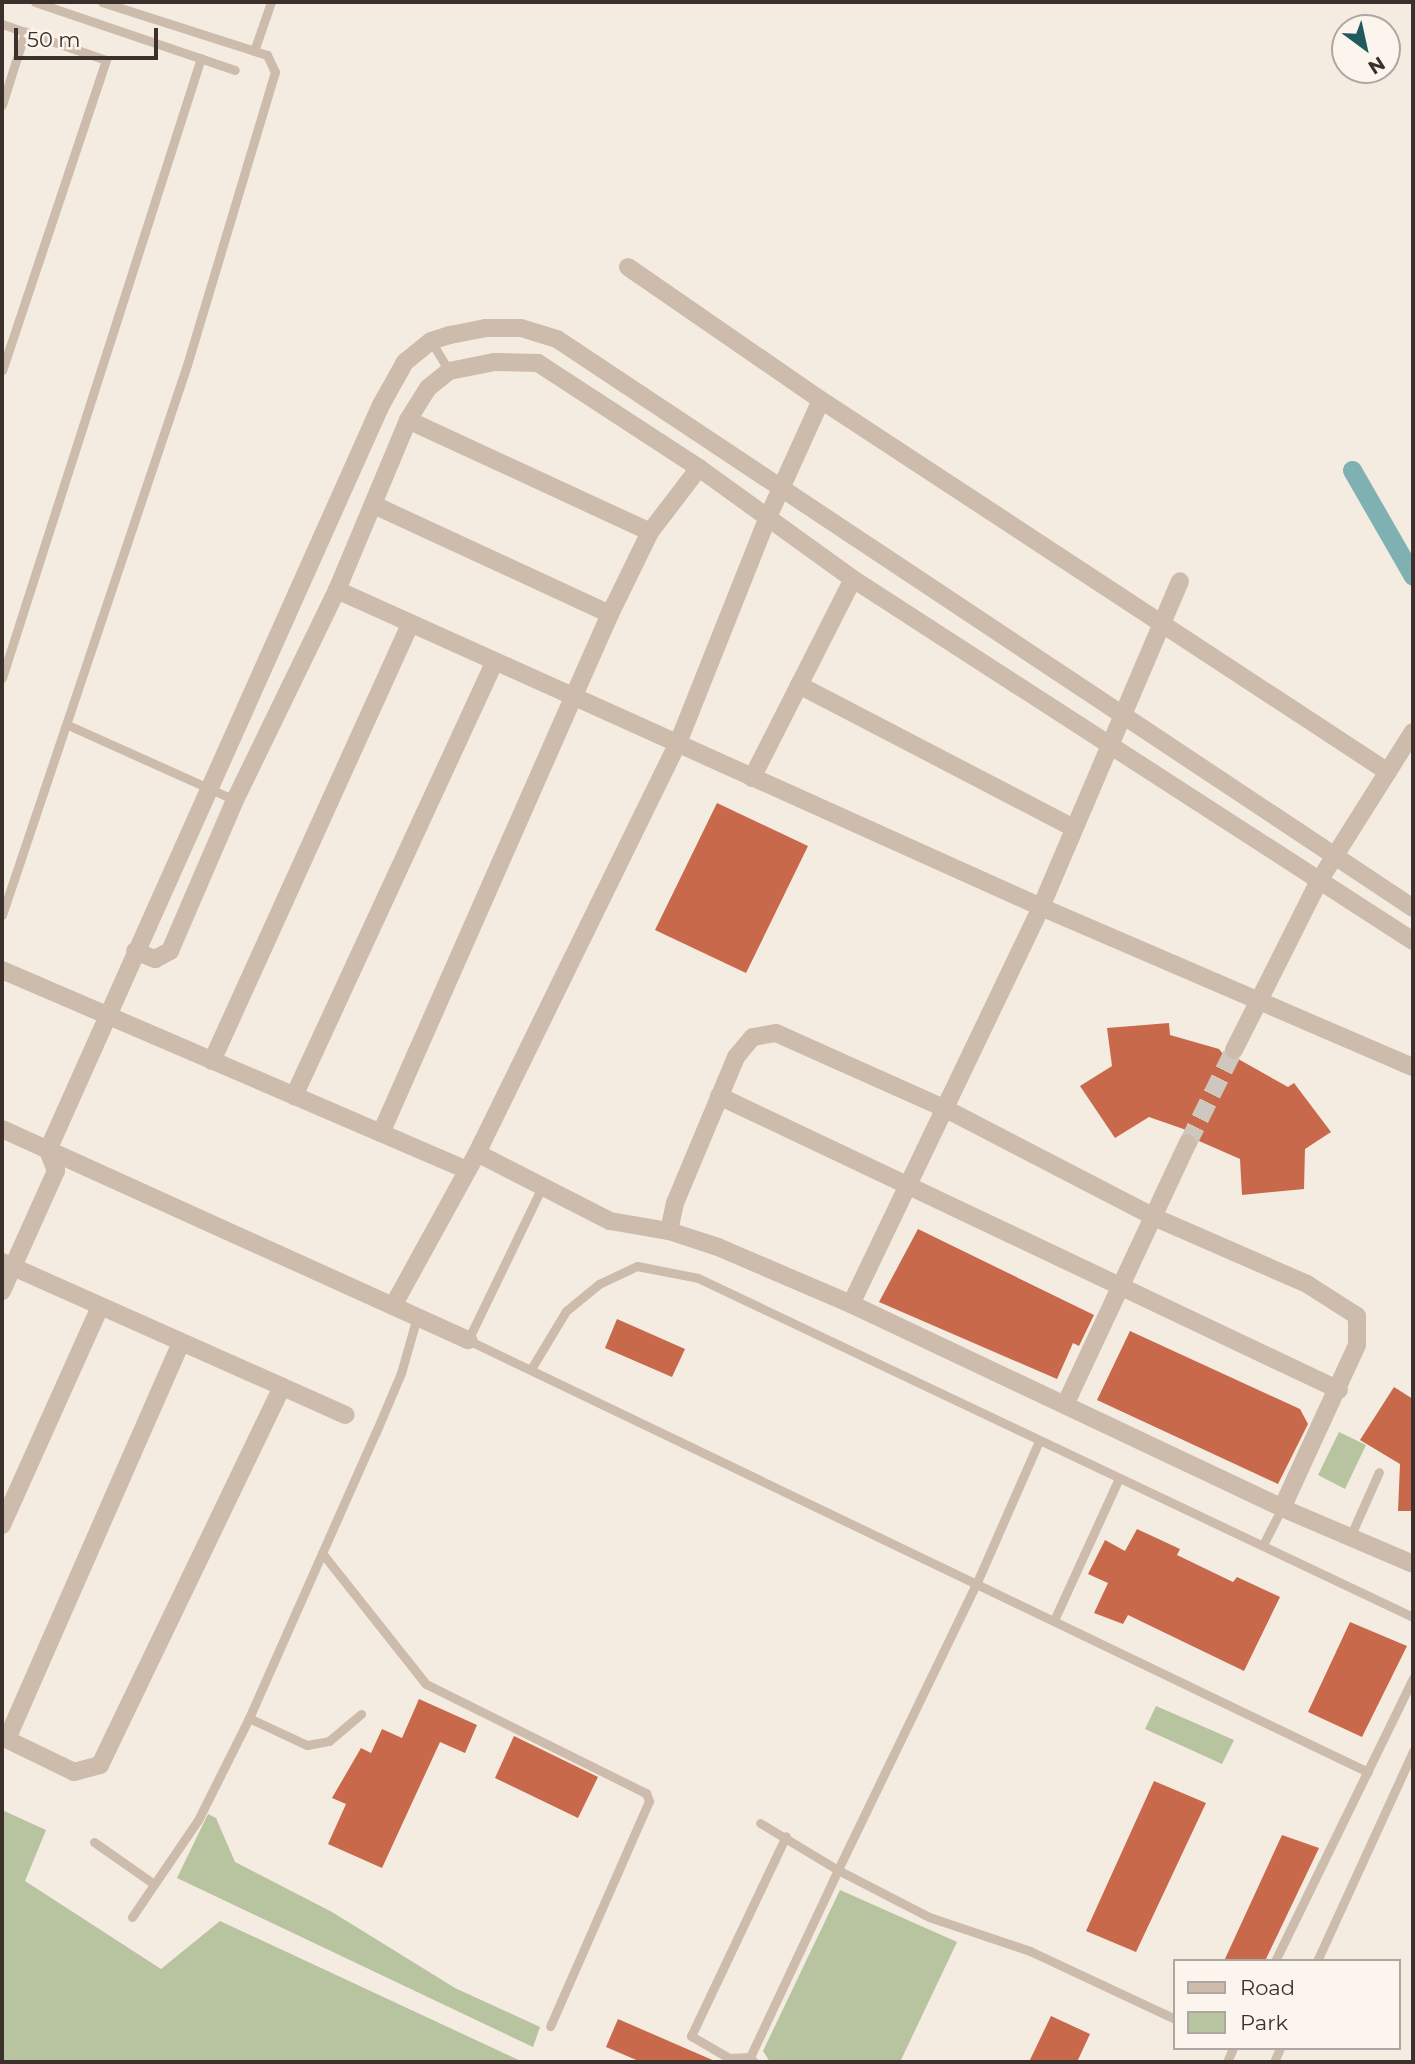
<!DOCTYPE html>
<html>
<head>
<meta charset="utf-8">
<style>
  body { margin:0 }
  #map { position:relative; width:1415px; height:2064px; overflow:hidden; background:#f4ebe1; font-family:Montserrat,sans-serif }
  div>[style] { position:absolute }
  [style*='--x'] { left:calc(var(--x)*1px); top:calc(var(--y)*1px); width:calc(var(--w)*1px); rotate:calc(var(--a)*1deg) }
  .green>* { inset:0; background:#b8c4a0 }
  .canal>* { height:19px; margin:-9.5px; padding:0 9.5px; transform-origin:9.5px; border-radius:9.5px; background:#7fb0b2 }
  .building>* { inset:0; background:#c8694b }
  .minor-tunnel>* { height:18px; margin-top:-9px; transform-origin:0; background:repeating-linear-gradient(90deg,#cfc6bd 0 18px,transparent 0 27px) }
  .service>* { height:9px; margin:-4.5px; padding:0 4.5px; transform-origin:4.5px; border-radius:4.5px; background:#cdbbac }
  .minor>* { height:18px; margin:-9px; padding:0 9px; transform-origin:9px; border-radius:9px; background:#cdbbac }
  span { translate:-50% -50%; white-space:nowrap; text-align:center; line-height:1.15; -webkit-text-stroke:7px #fbf5ee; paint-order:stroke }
  .frame { position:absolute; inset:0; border:4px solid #3b302b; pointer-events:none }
  .legend { position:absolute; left:1173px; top:1959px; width:228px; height:91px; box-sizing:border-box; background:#fbf5ee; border:2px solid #aea6a0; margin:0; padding:9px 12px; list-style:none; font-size:21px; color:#3b302b }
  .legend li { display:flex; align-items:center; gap:14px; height:35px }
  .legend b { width:35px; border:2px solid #aea6a0 }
  .north { position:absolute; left:1331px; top:14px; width:70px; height:70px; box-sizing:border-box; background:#fbf5ee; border:2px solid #aea6a0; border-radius:50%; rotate:147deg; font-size:19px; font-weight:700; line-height:28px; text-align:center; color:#3b302b }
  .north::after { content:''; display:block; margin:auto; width:24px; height:32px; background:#1f5a5e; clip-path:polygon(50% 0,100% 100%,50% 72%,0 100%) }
  .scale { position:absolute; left:14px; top:28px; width:144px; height:32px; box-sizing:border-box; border:4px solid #3b302b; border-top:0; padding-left:9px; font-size:21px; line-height:24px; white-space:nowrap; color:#3b302b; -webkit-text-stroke:5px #fbf5ee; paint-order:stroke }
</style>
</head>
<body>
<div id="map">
  <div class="green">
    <i style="clip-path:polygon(1339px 1432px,1366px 1445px,1345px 1489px,1318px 1475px)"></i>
    <i style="clip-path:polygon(1156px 1706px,1234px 1740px,1222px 1764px,1145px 1729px)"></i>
    <i style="clip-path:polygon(2px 1810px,46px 1830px,25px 1881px,161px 1969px,220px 1921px,523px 2062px,2px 2062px)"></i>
    <i style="clip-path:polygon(208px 1814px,216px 1818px,235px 1862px,332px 1912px,455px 1988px,540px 2027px,533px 2047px,177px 1878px)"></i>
    <i style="clip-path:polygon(840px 1890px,957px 1942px,900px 2062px,770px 2062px,763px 2051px)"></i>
  </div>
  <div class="canal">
    <i style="--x:1352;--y:470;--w:122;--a:60.1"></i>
  </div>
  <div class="building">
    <i style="clip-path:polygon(717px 803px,808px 846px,746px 973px,655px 930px)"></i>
    <i style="clip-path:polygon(1169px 1023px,1170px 1035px,1219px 1049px,1228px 1060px,1240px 1060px,1288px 1087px,1294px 1083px,1331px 1132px,1305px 1149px,1304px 1189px,1242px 1195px,1240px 1159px,1199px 1141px,1192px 1132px,1149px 1117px,1115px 1138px,1080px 1086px,1112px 1066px,1107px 1028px)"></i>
    <i style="clip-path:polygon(918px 1229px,1094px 1315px,1079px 1346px,1073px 1343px,1057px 1379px,879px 1302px)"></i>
    <i style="clip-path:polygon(617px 1319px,685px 1349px,672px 1377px,605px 1348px)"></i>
    <i style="clip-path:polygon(1130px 1331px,1300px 1409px,1308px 1424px,1278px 1484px,1097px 1400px)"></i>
    <i style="clip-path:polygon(1394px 1387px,1413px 1399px,1413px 1511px,1398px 1511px,1400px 1464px,1360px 1440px)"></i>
    <i style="clip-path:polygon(1137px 1529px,1180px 1549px,1177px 1555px,1233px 1582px,1237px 1577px,1280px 1597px,1244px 1671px,1128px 1615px,1123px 1624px,1094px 1613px,1108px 1583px,1088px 1574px,1105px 1540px,1125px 1551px)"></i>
    <i style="clip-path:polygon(1350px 1622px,1407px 1646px,1362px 1737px,1308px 1712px)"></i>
    <i style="clip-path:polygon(419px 1699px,477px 1725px,465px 1753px,440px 1742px,382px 1868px,328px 1844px,346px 1804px,332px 1798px,361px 1748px,371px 1753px,382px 1729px,402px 1738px)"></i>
    <i style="clip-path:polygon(514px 1736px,598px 1777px,578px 1818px,495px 1778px)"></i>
    <i style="clip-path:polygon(1154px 1781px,1206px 1803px,1136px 1952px,1086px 1931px)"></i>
    <i style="clip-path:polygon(1282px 1835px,1319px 1848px,1265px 1961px,1224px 1961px)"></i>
    <i style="clip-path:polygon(1051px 2016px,1090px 2034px,1077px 2062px,1029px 2062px)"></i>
    <i style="clip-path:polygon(618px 2019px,717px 2062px,641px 2062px,606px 2047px)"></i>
  </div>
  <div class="minor-tunnel">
    <i style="--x:1188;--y:1143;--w:104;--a:-63.7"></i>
  </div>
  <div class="service">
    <i style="--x:35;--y:2;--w:211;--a:18.8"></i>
    <i style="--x:2;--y:24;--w:110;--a:19.1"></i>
    <i style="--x:106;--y:60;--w:327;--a:108.5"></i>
    <i style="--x:254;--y:51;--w:52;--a:-70.9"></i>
    <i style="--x:2;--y:105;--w:77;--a:-72.5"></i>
    <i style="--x:431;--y:341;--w:35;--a:59"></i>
    <i style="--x:2;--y:678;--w:651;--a:-72.21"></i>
    <i style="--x:68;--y:725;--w:183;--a:24.2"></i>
    <i style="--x:2;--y:915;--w:580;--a:-71.41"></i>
    <i style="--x:187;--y:365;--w:306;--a:-73.3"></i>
    <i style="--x:275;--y:72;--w:19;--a:-115"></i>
    <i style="--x:267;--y:55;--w:173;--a:-162.2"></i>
    <i style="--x:542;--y:1187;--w:170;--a:115.8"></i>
    <i style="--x:468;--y:1340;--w:998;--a:25.64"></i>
    <i style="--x:531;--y:1369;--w:68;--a:-58.9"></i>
    <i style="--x:566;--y:1311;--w:43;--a:-39.3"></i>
    <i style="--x:599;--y:1284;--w:42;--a:-25.3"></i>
    <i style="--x:637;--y:1266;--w:62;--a:11.1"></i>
    <i style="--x:698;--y:1278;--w:791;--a:25.37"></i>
    <i style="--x:1039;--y:1441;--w:154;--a:113.7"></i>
    <i style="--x:977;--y:1582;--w:320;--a:115.8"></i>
    <i style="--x:838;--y:1870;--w:102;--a:27.3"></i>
    <i style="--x:929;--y:1917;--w:107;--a:18.6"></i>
    <i style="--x:1030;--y:1951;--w:160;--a:25.1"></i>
    <i style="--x:1350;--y:1537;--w:71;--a:-66"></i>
    <i style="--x:1264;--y:1543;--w:39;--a:-63"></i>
    <i style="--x:322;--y:1553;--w:167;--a:51.6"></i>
    <i style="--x:426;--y:1684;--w:246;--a:26.4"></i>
    <i style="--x:646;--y:1793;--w:9;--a:69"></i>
    <i style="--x:649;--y:1801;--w:246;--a:113.7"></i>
    <i style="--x:1055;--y:1618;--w:154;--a:-65.4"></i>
    <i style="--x:249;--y:1718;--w:64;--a:25"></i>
    <i style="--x:307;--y:1745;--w:22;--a:-10"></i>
    <i style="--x:329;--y:1741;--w:42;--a:-40.2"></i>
    <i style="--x:94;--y:1842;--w:73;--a:35"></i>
    <i style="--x:132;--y:1917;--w:117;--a:-55.8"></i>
    <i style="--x:198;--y:1820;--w:114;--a:-63.4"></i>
    <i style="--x:249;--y:1718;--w:313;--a:-66.1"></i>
    <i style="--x:376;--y:1432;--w:64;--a:-67"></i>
    <i style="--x:401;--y:1373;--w:58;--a:-74.1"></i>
    <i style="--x:1275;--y:1961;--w:315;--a:-64"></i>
    <i style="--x:1317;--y:1961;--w:231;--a:-65.4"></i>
    <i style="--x:750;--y:2057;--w:21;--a:177"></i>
    <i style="--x:729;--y:2058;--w:44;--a:-149.9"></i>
    <i style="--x:691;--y:2036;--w:221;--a:-64.6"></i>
    <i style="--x:754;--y:2062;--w:6;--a:-129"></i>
    <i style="--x:750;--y:2057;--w:207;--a:-64.8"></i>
    <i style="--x:838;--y:1870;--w:91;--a:-148.9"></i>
    <i style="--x:1227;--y:2062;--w:15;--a:-67"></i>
    <i style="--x:1274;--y:2062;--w:15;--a:-67"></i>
  </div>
  <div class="minor">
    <i style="--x:628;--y:267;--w:234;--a:34.6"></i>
    <i style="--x:821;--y:400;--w:678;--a:33.27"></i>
    <i style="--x:408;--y:420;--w:267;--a:24.8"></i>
    <i style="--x:374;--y:505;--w:260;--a:24.8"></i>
    <i style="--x:337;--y:590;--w:772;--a:24.24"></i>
    <i style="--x:1041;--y:907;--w:405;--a:23.3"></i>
    <i style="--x:799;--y:685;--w:310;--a:27.5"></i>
    <i style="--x:752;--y:778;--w:223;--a:-63.1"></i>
    <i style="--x:135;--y:951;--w:22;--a:22"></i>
    <i style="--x:155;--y:959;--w:17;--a:-28"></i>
    <i style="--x:170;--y:951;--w:164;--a:-66.7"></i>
    <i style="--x:235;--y:800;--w:233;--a:-64.1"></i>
    <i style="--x:337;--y:590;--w:184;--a:-67.3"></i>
    <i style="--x:408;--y:420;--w:38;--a:-58"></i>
    <i style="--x:428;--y:388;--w:27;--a:-39"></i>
    <i style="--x:449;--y:371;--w:47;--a:-11.1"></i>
    <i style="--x:495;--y:362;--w:43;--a:1.3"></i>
    <i style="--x:538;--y:363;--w:192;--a:33.1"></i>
    <i style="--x:699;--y:468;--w:190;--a:35.8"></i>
    <i style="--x:853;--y:579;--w:667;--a:32.88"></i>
    <i style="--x:2;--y:970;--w:506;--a:23.27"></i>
    <i style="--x:1234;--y:1050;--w:189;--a:-63.3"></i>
    <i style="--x:1319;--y:881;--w:176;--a:-57.8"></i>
    <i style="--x:212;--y:1061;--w:478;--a:-65.6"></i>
    <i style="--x:294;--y:1096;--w:476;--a:-65.2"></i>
    <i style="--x:719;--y:1096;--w:686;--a:25.37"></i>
    <i style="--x:2;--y:1129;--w:512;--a:24.36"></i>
    <i style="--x:381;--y:1133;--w:567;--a:-66.19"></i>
    <i style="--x:610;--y:614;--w:91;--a:-64"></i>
    <i style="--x:650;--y:532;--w:81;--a:-52.6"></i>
    <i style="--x:477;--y:1153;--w:149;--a:27.1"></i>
    <i style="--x:610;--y:1221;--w:60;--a:9.6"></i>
    <i style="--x:669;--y:1231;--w:52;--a:18.1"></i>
    <i style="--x:718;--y:1247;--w:145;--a:23.2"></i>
    <i style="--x:851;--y:1304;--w:477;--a:25.3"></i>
    <i style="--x:1282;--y:1508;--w:142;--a:23.1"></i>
    <i style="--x:669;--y:1231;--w:29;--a:-78"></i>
    <i style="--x:675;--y:1203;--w:158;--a:-67.3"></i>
    <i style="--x:736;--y:1057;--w:26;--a:-50"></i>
    <i style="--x:753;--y:1037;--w:23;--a:-10"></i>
    <i style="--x:776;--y:1033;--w:184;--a:24.1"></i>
    <i style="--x:944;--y:1108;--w:239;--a:27.4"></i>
    <i style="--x:1156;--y:1218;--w:165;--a:23.6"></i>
    <i style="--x:1307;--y:1284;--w:59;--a:32.6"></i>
    <i style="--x:1357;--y:1316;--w:29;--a:90"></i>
    <i style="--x:1357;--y:1345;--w:179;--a:114.7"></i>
    <i style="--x:2;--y:1262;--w:376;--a:24"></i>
    <i style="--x:2;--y:1291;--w:132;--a:-65.8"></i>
    <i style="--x:56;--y:1171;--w:22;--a:-111"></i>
    <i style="--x:48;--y:1150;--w:816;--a:-65.92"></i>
    <i style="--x:381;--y:405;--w:49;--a:-60.8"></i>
    <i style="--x:405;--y:362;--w:33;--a:-39"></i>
    <i style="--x:431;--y:341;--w:20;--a:-18"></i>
    <i style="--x:450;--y:335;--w:36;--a:-11"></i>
    <i style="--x:485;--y:328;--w:36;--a:0"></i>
    <i style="--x:521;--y:328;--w:38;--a:17"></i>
    <i style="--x:557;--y:339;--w:1028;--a:33.61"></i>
    <i style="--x:851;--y:1304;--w:440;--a:-64.4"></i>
    <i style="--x:1041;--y:907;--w:354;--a:-66.9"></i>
    <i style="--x:393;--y:1306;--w:175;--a:-61.2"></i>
    <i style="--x:477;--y:1153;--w:457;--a:-63.9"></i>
    <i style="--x:678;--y:743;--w:243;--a:-68.3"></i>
    <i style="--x:768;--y:517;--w:128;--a:-65.6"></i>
    <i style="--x:1065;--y:1405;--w:289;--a:-64.9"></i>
    <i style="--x:2;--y:1525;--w:239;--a:-65.8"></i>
    <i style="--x:2;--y:1737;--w:80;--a:25.9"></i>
    <i style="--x:74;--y:1772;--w:27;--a:-15"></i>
    <i style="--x:100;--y:1765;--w:420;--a:-64.3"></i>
    <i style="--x:7;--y:1739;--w:433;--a:-66.3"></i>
  </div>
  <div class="frame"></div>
  <ul class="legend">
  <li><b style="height:9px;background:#cdbbac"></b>Road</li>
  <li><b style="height:19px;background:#b8c4a0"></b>Park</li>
  </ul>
  <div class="north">N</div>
  <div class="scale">50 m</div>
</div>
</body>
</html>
